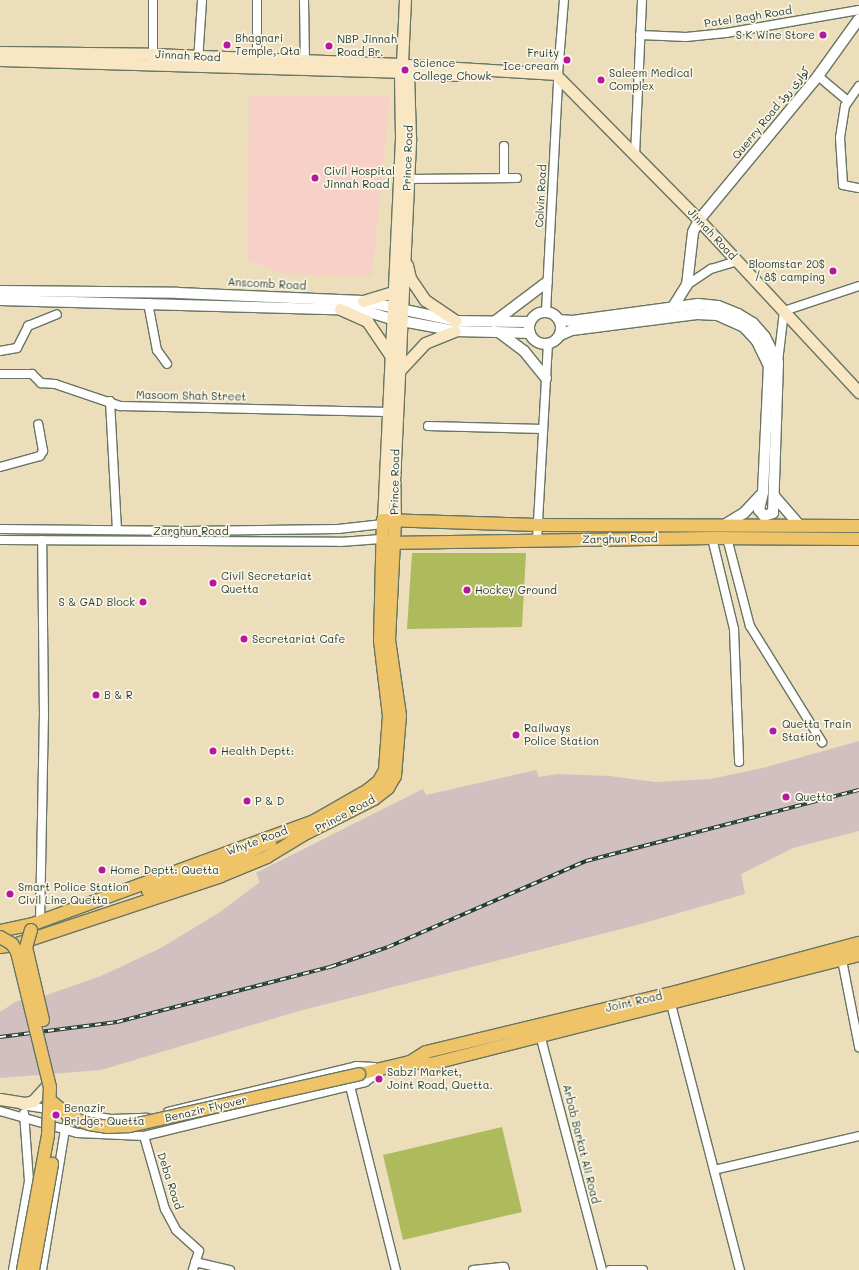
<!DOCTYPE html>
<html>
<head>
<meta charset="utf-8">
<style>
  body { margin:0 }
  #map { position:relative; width:859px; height:1270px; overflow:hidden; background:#ecdebb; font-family:Mali,"Playpen Sans Arabic",sans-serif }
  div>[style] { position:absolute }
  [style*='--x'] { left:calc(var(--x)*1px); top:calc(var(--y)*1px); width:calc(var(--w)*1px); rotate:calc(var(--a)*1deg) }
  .built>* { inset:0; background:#f7d1c8 }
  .industrial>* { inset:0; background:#d2bfc0 }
  .green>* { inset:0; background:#adbb5d }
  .roads { filter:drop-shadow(1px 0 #677563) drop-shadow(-1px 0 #677563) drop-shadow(0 1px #677563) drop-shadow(0 -1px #677563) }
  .minor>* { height:8px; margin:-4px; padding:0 4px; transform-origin:4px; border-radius:4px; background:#fff }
  .tertiary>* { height:10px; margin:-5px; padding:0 5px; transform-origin:5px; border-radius:5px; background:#fff }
  .tertiary>.ring { margin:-5px; padding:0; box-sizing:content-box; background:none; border:10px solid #fff; border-radius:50% }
  .secondary>* { height:11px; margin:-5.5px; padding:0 5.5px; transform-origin:5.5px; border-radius:5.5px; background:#f9e7c3 }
  .primary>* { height:12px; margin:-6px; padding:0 6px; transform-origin:6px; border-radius:6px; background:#efc469 }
  .rail>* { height:3.5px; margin-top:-1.75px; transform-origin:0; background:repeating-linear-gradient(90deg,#fcf5e5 0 6px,#1f3d34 0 12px); box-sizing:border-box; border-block:1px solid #1f3d34 }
  .bridges { filter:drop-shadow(1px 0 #677563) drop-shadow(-1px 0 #677563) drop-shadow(0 1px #677563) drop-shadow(0 -1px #677563) }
  .primary-bridge>* { height:12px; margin:-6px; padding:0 6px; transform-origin:6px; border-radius:6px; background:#efc469 }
  .dots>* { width:11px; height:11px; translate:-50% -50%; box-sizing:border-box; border:2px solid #fcf5e5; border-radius:50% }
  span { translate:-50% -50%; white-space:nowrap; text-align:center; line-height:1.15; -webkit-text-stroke:3.5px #fcf5e5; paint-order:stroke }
  .street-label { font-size:11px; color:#1f3d34 }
  .poi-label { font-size:11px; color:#1f3d34 }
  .right { translate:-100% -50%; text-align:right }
  .left { translate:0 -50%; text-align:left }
</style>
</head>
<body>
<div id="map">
  <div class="built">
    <i style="clip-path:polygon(249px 95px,390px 95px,372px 276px,285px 274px,248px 261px)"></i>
  </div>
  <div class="industrial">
    <i style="clip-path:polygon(859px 741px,859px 831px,793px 848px,741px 874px,745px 894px,637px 925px,299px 1011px,101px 1070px,0 1078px,0 1012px,17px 1001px,41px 997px,101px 976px,161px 948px,220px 912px,260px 882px,256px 873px,423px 789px,426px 795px,536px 770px,539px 777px,557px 774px,610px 776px,655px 782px,710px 779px,763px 768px)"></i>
  </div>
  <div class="green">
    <i style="clip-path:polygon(412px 553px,526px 553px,522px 627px,407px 629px)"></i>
    <i style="clip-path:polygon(502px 1127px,522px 1212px,403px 1240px,383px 1155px)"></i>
  </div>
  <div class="roads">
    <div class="minor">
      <i style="--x:153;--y:0;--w:59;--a:90"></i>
      <i style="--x:257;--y:0;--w:63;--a:90"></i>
      <i style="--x:304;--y:0;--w:65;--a:89.1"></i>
      <i style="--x:640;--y:35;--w:46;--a:2.5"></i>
      <i style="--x:686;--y:37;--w:40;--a:-5.7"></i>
      <i style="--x:726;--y:33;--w:135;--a:-9.8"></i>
      <i style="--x:198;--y:61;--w:61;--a:-86.2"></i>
      <i style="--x:558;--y:74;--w:74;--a:-85.4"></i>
      <i style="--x:818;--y:76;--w:38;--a:40"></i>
      <i style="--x:859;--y:86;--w:24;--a:125"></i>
      <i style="--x:845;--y:106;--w:32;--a:99"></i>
      <i style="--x:840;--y:138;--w:47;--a:86.3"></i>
      <i style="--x:843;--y:185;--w:16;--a:11"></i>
      <i style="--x:635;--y:155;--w:155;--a:-87.4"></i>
      <i style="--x:504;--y:178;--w:32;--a:-90"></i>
      <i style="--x:408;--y:179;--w:109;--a:-0.5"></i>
      <i style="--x:687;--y:285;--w:29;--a:-34"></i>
      <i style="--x:711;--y:269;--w:28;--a:-17"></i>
      <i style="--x:148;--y:303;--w:48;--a:79.2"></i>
      <i style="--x:157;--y:350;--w:17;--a:54"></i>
      <i style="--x:546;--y:312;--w:232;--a:-87"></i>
      <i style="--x:0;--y:351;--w:17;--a:-10"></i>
      <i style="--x:17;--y:348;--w:25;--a:-63"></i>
      <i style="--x:28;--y:326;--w:31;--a:-22"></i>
      <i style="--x:778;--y:362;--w:51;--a:-83.3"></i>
      <i style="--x:784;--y:311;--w:79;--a:-18.4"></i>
      <i style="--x:0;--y:374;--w:32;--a:0"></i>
      <i style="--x:32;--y:374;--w:13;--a:45"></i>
      <i style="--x:41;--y:383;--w:14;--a:4"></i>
      <i style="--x:55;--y:384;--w:69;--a:18.7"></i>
      <i style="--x:120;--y:406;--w:268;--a:1.3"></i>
      <i style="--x:110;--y:401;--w:129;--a:86.9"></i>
      <i style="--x:428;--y:426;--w:115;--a:1.5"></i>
      <i style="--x:0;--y:467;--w:41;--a:-15.4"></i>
      <i style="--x:40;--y:456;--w:6;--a:-59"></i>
      <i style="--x:43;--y:451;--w:27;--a:-100"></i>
      <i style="--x:0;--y:529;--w:187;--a:0.6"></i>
      <i style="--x:187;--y:531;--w:151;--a:-0.8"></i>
      <i style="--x:338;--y:529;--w:45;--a:-6.3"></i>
      <i style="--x:712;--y:538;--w:94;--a:76.4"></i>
      <i style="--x:734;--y:629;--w:133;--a:87.8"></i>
      <i style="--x:727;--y:538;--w:91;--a:75.4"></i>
      <i style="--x:750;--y:626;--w:137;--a:58.2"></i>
      <i style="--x:0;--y:540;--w:340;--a:0.3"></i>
      <i style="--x:340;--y:542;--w:41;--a:-4.2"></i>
      <i style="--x:537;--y:540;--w:196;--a:-86.8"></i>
      <i style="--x:40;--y:921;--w:204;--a:-88.9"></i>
      <i style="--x:44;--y:717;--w:177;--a:-90.6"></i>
      <i style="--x:842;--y:960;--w:89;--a:78.9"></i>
      <i style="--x:671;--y:1004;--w:275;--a:75.5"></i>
      <i style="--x:539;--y:1031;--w:247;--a:75.2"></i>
      <i style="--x:350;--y:1086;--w:190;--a:76"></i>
      <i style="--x:22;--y:1105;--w:90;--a:8.9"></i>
      <i style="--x:111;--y:1119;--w:36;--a:-2"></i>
      <i style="--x:0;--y:1111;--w:80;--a:15.9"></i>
      <i style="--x:77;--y:1133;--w:67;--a:2.6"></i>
      <i style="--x:144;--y:1136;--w:228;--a:-13.7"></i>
      <i style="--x:365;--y:1082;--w:18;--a:-34"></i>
      <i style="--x:168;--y:1112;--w:194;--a:-13.7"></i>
      <i style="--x:356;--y:1066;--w:18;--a:3"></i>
      <i style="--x:144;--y:1136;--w:76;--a:74"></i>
      <i style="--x:165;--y:1209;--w:24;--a:62"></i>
      <i style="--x:176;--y:1230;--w:31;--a:42"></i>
      <i style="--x:199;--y:1251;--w:20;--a:108"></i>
      <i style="--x:714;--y:1170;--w:149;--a:-13.2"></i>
      <i style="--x:195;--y:1262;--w:36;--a:13"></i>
      <i style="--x:13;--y:1270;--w:90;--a:-79.8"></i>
      <i style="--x:29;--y:1181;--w:68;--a:-94.2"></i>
      <i style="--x:42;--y:1270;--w:142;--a:-80.7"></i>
      <i style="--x:65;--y:1130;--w:18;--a:-74"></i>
      <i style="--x:473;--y:1270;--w:31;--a:-6"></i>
      <i style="--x:504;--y:1267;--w:3;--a:72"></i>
      <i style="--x:610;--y:1270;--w:33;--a:0"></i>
    </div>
    <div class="tertiary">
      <i style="--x:0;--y:291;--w:178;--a:0.6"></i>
      <i style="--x:178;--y:293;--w:185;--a:2.5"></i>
      <i style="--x:363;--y:301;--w:95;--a:12.1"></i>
      <i style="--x:456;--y:321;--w:74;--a:0.8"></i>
      <i style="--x:0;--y:300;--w:362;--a:1.6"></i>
      <i style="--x:362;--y:310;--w:30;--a:17"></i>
      <i style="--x:391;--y:319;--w:65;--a:10.6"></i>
      <i style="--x:455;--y:331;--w:75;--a:1.5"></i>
      <i style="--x:673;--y:307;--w:26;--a:-58"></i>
      <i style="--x:687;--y:285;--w:53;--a:-83.5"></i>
      <i style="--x:693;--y:232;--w:13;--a:-63"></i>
      <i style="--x:699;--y:220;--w:187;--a:-50.4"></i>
      <i style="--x:818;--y:76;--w:70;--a:-54.3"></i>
      <i class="ring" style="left:529px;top:312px;width:22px;height:22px"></i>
      <i style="--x:559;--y:320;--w:13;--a:4"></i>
      <i style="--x:572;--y:321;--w:127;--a:-7.7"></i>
      <i style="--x:698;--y:304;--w:20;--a:6"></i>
      <i style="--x:718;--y:306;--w:22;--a:22"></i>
      <i style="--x:738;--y:314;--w:17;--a:31"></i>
      <i style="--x:753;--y:323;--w:18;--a:49"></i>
      <i style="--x:765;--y:337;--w:28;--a:63"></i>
      <i style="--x:778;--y:362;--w:151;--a:91.9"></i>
      <i style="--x:773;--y:513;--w:9;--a:162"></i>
      <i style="--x:764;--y:516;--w:8;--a:-130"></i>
      <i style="--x:759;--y:510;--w:18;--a:-77"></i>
      <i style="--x:763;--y:492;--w:126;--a:-87.3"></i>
      <i style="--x:769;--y:366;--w:28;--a:-116"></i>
      <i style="--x:757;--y:341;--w:19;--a:-133"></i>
      <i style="--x:744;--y:327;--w:30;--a:-156"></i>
      <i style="--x:717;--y:315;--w:20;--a:-177"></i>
      <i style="--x:697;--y:314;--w:126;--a:172.7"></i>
      <i style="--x:572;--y:330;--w:13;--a:157"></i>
      <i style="--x:494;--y:322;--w:66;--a:-37"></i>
      <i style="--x:500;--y:333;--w:30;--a:37"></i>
      <i style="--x:524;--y:351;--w:35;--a:51"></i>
      <i style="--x:775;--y:497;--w:37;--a:49"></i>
      <i style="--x:724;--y:525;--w:23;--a:-31"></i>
      <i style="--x:744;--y:513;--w:25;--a:-47"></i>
    </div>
    <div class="secondary">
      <i style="--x:0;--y:52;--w:153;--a:0.7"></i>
      <i style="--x:153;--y:54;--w:247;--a:2.3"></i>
      <i style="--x:0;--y:60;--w:398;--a:1.7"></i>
      <i style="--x:402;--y:63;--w:63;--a:-87.3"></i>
      <i style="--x:409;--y:65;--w:148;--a:3.5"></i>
      <i style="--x:411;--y:73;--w:48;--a:2.4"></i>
      <i style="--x:560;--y:79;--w:198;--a:45.4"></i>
      <i style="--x:699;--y:220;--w:235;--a:47.1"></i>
      <i style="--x:407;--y:265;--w:13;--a:77"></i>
      <i style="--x:410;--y:278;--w:27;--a:56"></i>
      <i style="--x:425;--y:300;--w:37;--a:34"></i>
      <i style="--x:363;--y:301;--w:31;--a:-17"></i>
      <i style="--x:340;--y:309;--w:30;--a:24"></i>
      <i style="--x:367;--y:321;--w:41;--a:55.9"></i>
      <i style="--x:399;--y:371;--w:38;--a:-47"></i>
      <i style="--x:425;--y:343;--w:32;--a:-22"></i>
      <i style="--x:383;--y:520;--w:383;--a:-87.3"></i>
      <i style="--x:401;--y:137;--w:62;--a:-90.9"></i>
      <i style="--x:395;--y:521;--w:39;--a:-91"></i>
      <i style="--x:394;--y:482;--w:345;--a:-87.3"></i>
      <i style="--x:410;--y:137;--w:62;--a:-91.8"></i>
      <i style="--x:0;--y:1099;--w:25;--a:9"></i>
      <i style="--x:25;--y:1103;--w:8;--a:-14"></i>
      <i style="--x:33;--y:1101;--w:24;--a:-48"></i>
    </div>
    <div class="primary">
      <i style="--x:386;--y:543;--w:326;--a:-0.9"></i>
      <i style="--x:712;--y:538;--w:147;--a:0.4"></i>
      <i style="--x:148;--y:891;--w:83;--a:-19.7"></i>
      <i style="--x:226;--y:863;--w:49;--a:-25.5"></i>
      <i style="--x:0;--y:931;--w:34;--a:-12"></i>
      <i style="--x:33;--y:924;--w:299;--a:-20.1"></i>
      <i style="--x:314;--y:821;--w:62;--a:-29.9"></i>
      <i style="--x:368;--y:790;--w:14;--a:-39"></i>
      <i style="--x:379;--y:781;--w:13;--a:-61"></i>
      <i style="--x:385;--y:770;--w:54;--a:-85.8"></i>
      <i style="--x:389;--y:716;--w:76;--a:-96.8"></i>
      <i style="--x:380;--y:641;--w:121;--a:-88.6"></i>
      <i style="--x:383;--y:520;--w:154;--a:1.9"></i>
      <i style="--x:537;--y:525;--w:322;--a:0.2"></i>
      <i style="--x:0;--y:947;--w:14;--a:-8"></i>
      <i style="--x:14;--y:945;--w:218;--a:-18.4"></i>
      <i style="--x:221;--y:876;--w:50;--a:-22.4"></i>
      <i style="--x:267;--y:857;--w:42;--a:-31.4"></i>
      <i style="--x:303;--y:835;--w:80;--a:-26.9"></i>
      <i style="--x:374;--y:799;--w:18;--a:-38"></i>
      <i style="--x:388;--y:788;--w:14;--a:-60"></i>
      <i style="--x:395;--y:776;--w:61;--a:-85.3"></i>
      <i style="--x:400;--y:715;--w:76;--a:-98.3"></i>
      <i style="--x:389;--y:640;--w:119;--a:-87.1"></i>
      <i style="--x:410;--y:1062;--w:19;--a:-32"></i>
      <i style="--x:426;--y:1052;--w:249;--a:-13.5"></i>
      <i style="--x:668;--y:994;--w:198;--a:-15"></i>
      <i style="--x:359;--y:1074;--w:52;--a:-13.2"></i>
      <i style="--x:410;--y:1062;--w:21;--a:5"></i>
      <i style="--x:431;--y:1064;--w:442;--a:-14.3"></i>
    </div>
  </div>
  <div class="rail">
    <i style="--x:0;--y:1037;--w:118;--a:-7.3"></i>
    <i style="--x:117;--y:1022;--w:220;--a:-14.5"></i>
    <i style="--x:330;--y:967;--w:61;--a:-19"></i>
    <i style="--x:388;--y:947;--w:216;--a:-23.5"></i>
    <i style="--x:586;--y:861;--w:282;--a:-14.6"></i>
  </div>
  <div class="bridges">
    <div class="primary-bridge">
      <i style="--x:31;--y:930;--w:18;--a:106"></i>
      <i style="--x:26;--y:947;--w:75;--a:76.9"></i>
      <i style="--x:0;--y:937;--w:14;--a:30"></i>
      <i style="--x:12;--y:944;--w:9;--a:58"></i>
      <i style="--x:17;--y:952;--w:139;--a:76.3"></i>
      <i style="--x:50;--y:1087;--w:48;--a:92.4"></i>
      <i style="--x:48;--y:1135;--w:137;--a:100.5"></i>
      <i style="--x:51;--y:1101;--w:25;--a:40"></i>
      <i style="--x:70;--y:1117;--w:20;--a:20"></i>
      <i style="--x:89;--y:1124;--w:19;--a:9"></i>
      <i style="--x:108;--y:1127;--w:21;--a:-3"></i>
      <i style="--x:129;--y:1126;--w:236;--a:-12.7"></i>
      <i style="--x:33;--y:1270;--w:108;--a:-79.8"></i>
    </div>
  </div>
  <div class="dots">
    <i style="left:823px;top:35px;background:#b5179e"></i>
    <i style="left:227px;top:45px;background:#b5179e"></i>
    <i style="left:329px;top:46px;background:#b5179e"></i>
    <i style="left:567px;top:60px;background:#b5179e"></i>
    <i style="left:405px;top:70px;background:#b5179e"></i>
    <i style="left:601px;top:80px;background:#b5179e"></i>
    <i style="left:315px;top:178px;background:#b5179e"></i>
    <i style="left:833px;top:271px;background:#b5179e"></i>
    <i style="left:213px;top:583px;background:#b5179e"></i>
    <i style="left:467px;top:590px;background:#b5179e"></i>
    <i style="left:143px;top:602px;background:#b5179e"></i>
    <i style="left:244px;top:639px;background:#b5179e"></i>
    <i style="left:96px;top:695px;background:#b5179e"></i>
    <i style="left:773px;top:731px;background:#b5179e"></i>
    <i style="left:516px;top:735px;background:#b5179e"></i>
    <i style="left:213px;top:751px;background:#b5179e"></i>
    <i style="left:786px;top:797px;background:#b5179e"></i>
    <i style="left:247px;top:801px;background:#b5179e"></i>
    <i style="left:102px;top:870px;background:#b5179e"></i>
    <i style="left:10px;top:894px;background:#b5179e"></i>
    <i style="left:379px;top:1079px;background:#b5179e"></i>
    <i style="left:56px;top:1115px;background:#b5179e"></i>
  </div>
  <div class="street-label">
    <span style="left:748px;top:17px;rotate:-9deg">Patel Bagh Road</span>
    <span style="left:188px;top:56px;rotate:3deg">Jinnah Road</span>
    <span style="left:771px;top:113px;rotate:-51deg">Querry Road کواری روڈ</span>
    <span style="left:408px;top:158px;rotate:-88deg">Prince Road</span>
    <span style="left:541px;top:196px;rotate:-87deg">Colvin Road</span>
    <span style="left:712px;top:234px;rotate:47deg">Jinnah Road</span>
    <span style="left:267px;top:284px;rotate:3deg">Anscomb Road</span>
    <span style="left:191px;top:396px;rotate:1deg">Masoom Shah Street</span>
    <span style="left:395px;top:482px;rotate:-89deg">Prince Road</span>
    <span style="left:191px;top:531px">Zarghun Road</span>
    <span style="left:620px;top:539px;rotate:-1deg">Zarghun Road</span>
    <span style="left:345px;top:814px;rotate:-28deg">Prince Road</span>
    <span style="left:257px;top:841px;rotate:-20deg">Whyte Road</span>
    <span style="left:634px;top:1002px;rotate:-13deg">Joint Road</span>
    <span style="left:206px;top:1109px;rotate:-13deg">Benazir Flyover</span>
    <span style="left:581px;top:1144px;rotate:76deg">Arbab Barkat Ali Road</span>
    <span style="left:170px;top:1181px;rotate:72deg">Deba Road</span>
  </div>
  <div class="poi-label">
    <span class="right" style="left:815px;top:35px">S K Wine Store</span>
    <span class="left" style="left:235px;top:45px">Bhagnari<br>Temple, Qta</span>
    <span class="left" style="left:337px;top:46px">NBP Jinnah<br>Road Br.</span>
    <span class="right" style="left:559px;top:60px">Fruity<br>Ice cream</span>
    <span class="left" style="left:413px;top:70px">Science<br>College Chowk</span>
    <span class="left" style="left:609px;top:80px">Saleem Medical<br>Complex</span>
    <span class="left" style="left:324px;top:178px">Civil Hospital<br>Jinnah Road</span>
    <span class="right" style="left:825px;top:271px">Bloomstar 20$<br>/ 8$ camping</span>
    <span class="left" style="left:221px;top:583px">Civil Secretariat<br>Quetta</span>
    <span class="left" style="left:475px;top:590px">Hockey Ground</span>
    <span class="right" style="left:135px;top:602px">S &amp; GAD Block</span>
    <span class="left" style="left:252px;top:639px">Secretariat Cafe</span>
    <span class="left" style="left:104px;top:695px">B &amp; R</span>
    <span class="left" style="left:782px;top:731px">Quetta Train<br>Station</span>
    <span class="left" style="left:524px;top:735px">Railways<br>Police Station</span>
    <span class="left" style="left:221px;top:751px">Health Deptt:</span>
    <span class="left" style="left:795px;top:797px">Quetta</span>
    <span class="left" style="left:255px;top:801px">P &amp; D</span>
    <span class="left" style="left:110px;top:870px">Home Deptt: Quetta</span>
    <span class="left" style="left:18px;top:894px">Smart Police Station<br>Civil Line Quetta</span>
    <span class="left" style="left:387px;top:1079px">Sabzi Market,<br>Joint Road, Quetta.</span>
    <span class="left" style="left:64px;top:1115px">Benazir<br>Bridge, Quetta</span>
  </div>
</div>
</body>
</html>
